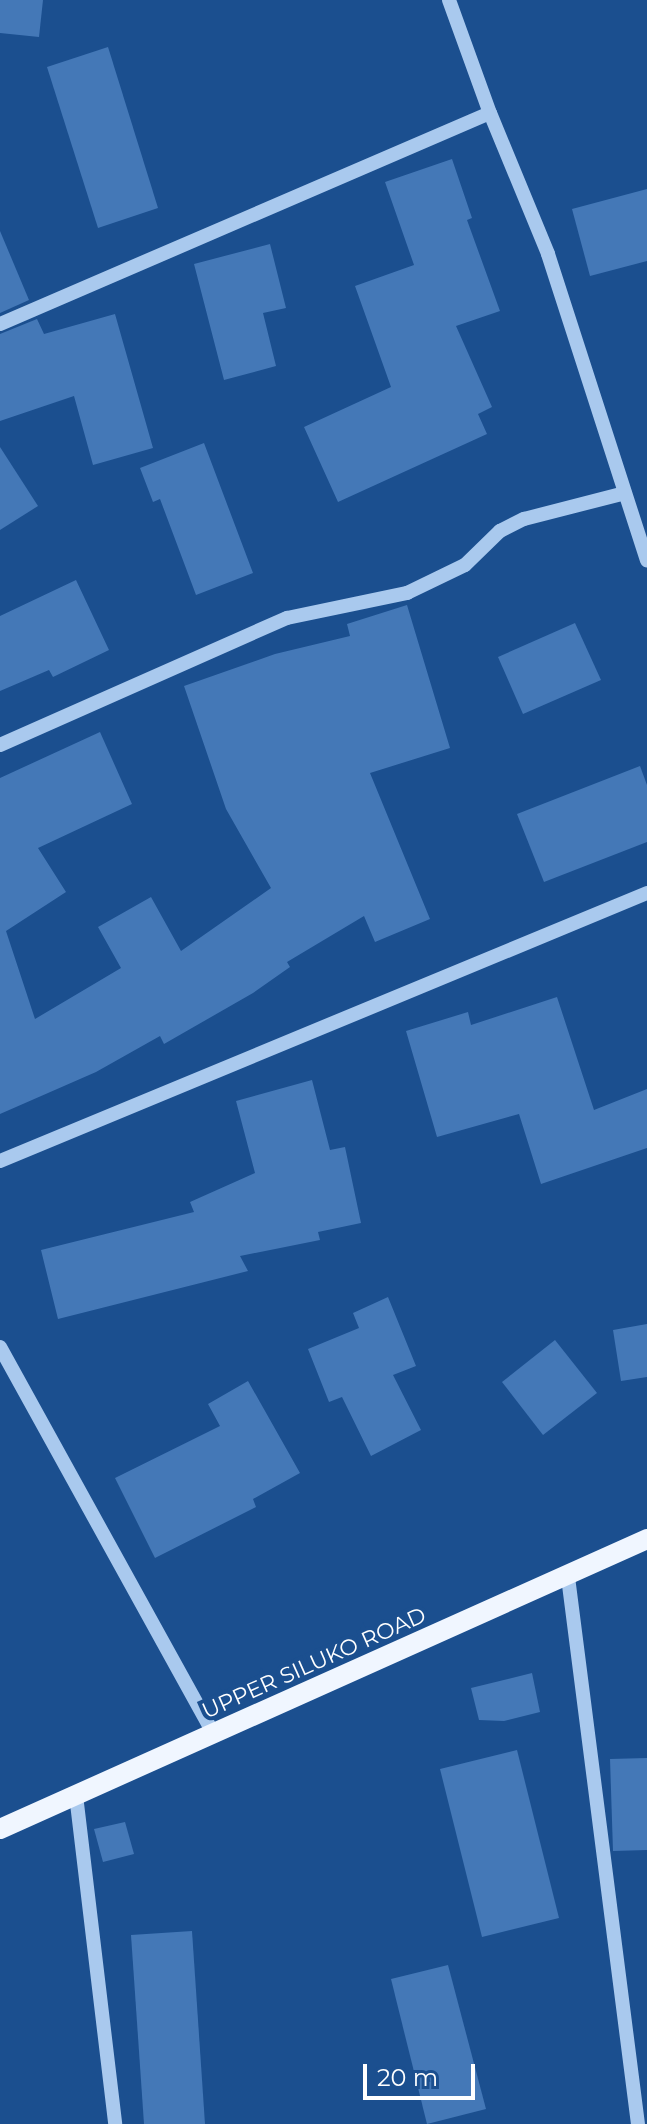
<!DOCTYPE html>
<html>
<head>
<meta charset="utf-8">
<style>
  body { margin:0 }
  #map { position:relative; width:647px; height:2124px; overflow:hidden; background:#1b4f8f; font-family:Montserrat,sans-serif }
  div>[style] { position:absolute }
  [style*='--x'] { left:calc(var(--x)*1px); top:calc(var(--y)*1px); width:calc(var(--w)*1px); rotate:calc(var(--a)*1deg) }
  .building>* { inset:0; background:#4478b7 }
  .minor>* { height:14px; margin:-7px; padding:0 7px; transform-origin:7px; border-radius:7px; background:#a9c9ee }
  .major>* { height:20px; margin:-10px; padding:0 10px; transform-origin:10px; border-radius:10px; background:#f0f6ff }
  span { translate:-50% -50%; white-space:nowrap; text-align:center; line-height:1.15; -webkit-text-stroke:8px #1b4f8f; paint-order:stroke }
  .street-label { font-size:22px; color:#fff }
  .scale { position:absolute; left:363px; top:2064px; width:112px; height:36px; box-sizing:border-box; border:4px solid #fff; border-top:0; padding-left:10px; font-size:24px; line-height:28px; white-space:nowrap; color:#fff; -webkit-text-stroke:6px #1b4f8f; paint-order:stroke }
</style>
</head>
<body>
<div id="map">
  <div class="building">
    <i style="clip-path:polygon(0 0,43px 0,39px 37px,0 33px)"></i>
    <i style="clip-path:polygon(108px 47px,158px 208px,98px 228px,47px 67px)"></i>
    <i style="clip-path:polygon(452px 159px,472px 218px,467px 220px,500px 311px,456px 326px,492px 407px,478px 414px,487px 434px,338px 502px,304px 427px,391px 387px,355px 286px,414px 265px,385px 182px)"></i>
    <i style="clip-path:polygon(647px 189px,647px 261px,590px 276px,572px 209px)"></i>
    <i style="clip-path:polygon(0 231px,29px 300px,0 313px)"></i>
    <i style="clip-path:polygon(270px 244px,286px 308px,263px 313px,276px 366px,224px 380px,194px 264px)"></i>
    <i style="clip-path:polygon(115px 314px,153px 448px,93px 465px,74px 396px,0 421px,0 334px,37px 319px,44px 334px)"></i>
    <i style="clip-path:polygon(204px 443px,253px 573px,196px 595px,160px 499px,153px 502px,140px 468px)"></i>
    <i style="clip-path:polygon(0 447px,38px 506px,0 530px)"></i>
    <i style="clip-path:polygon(76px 580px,109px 650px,53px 677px,49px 670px,0 691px,0 616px)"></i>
    <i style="clip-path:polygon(407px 605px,450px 748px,370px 773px,430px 919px,375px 942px,364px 916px,287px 962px,290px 967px,253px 993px,164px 1044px,160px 1036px,96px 1072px,0 1114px,0 778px,100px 732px,132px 804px,38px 848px,66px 892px,6px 931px,35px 1019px,121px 968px,98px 927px,151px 897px,181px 951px,271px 888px,226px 809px,184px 686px,275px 654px,350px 636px,347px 624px)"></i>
    <i style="clip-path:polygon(575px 623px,601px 680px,523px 714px,498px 657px)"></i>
    <i style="clip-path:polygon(640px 766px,647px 785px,647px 842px,544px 882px,517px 814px)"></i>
    <i style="clip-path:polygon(557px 997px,594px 1110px,647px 1089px,647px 1148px,541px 1184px,519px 1114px,437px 1137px,406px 1031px,468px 1012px,471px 1025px)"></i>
    <i style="clip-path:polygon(312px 1080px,330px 1150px,345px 1147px,361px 1223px,318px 1232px,320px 1240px,240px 1256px,248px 1271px,58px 1319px,41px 1250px,194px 1212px,190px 1202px,255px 1173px,236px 1101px)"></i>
    <i style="clip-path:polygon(388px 1297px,416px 1366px,393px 1375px,421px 1430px,371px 1456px,342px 1397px,329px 1402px,308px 1349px,359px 1328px,353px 1313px)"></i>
    <i style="clip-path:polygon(647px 1324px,647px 1377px,621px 1381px,613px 1330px)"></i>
    <i style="clip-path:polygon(555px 1340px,597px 1393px,543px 1435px,502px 1382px)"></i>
    <i style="clip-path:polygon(248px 1381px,300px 1473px,253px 1499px,256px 1507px,155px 1558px,115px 1478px,220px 1426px,208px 1404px)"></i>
    <i style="clip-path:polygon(532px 1673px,540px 1712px,504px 1721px,479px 1720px,471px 1688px)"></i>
    <i style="clip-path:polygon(517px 1750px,559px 1918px,482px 1937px,440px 1769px)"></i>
    <i style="clip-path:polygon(647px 1758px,647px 1850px,613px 1851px,610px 1759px)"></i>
    <i style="clip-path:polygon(125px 1822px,134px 1854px,103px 1862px,94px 1829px)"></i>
    <i style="clip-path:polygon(192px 1931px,205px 2124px,144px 2124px,131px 1935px)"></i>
    <i style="clip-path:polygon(448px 1965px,486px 2109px,427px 2124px,391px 1979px)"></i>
  </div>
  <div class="minor">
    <i style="--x:449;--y:0;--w:120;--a:70.1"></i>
    <i style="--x:490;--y:113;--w:152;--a:67.6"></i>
    <i style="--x:548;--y:254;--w:322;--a:72.1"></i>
    <i style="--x:0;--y:324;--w:533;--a:-23.3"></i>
    <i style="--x:0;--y:745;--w:314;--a:-23.9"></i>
    <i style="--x:287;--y:618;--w:123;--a:-11.8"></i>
    <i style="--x:407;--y:593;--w:64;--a:-25.8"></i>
    <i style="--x:465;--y:565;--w:49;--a:-44.2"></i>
    <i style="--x:500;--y:531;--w:27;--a:-27"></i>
    <i style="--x:524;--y:519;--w:104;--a:-14.4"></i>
    <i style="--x:0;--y:1161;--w:700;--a:-22.5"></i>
    <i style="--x:0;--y:1347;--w:442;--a:61.1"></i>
    <i style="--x:568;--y:1577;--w:551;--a:82.71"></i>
    <i style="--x:76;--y:1795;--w:331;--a:83.2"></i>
  </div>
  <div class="major">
    <i style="--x:0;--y:1829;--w:709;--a:-24.14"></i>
  </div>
  <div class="street-label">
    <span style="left:314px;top:1663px;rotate:-24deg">UPPER SILUKO ROAD</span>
  </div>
  <div class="scale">20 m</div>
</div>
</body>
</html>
